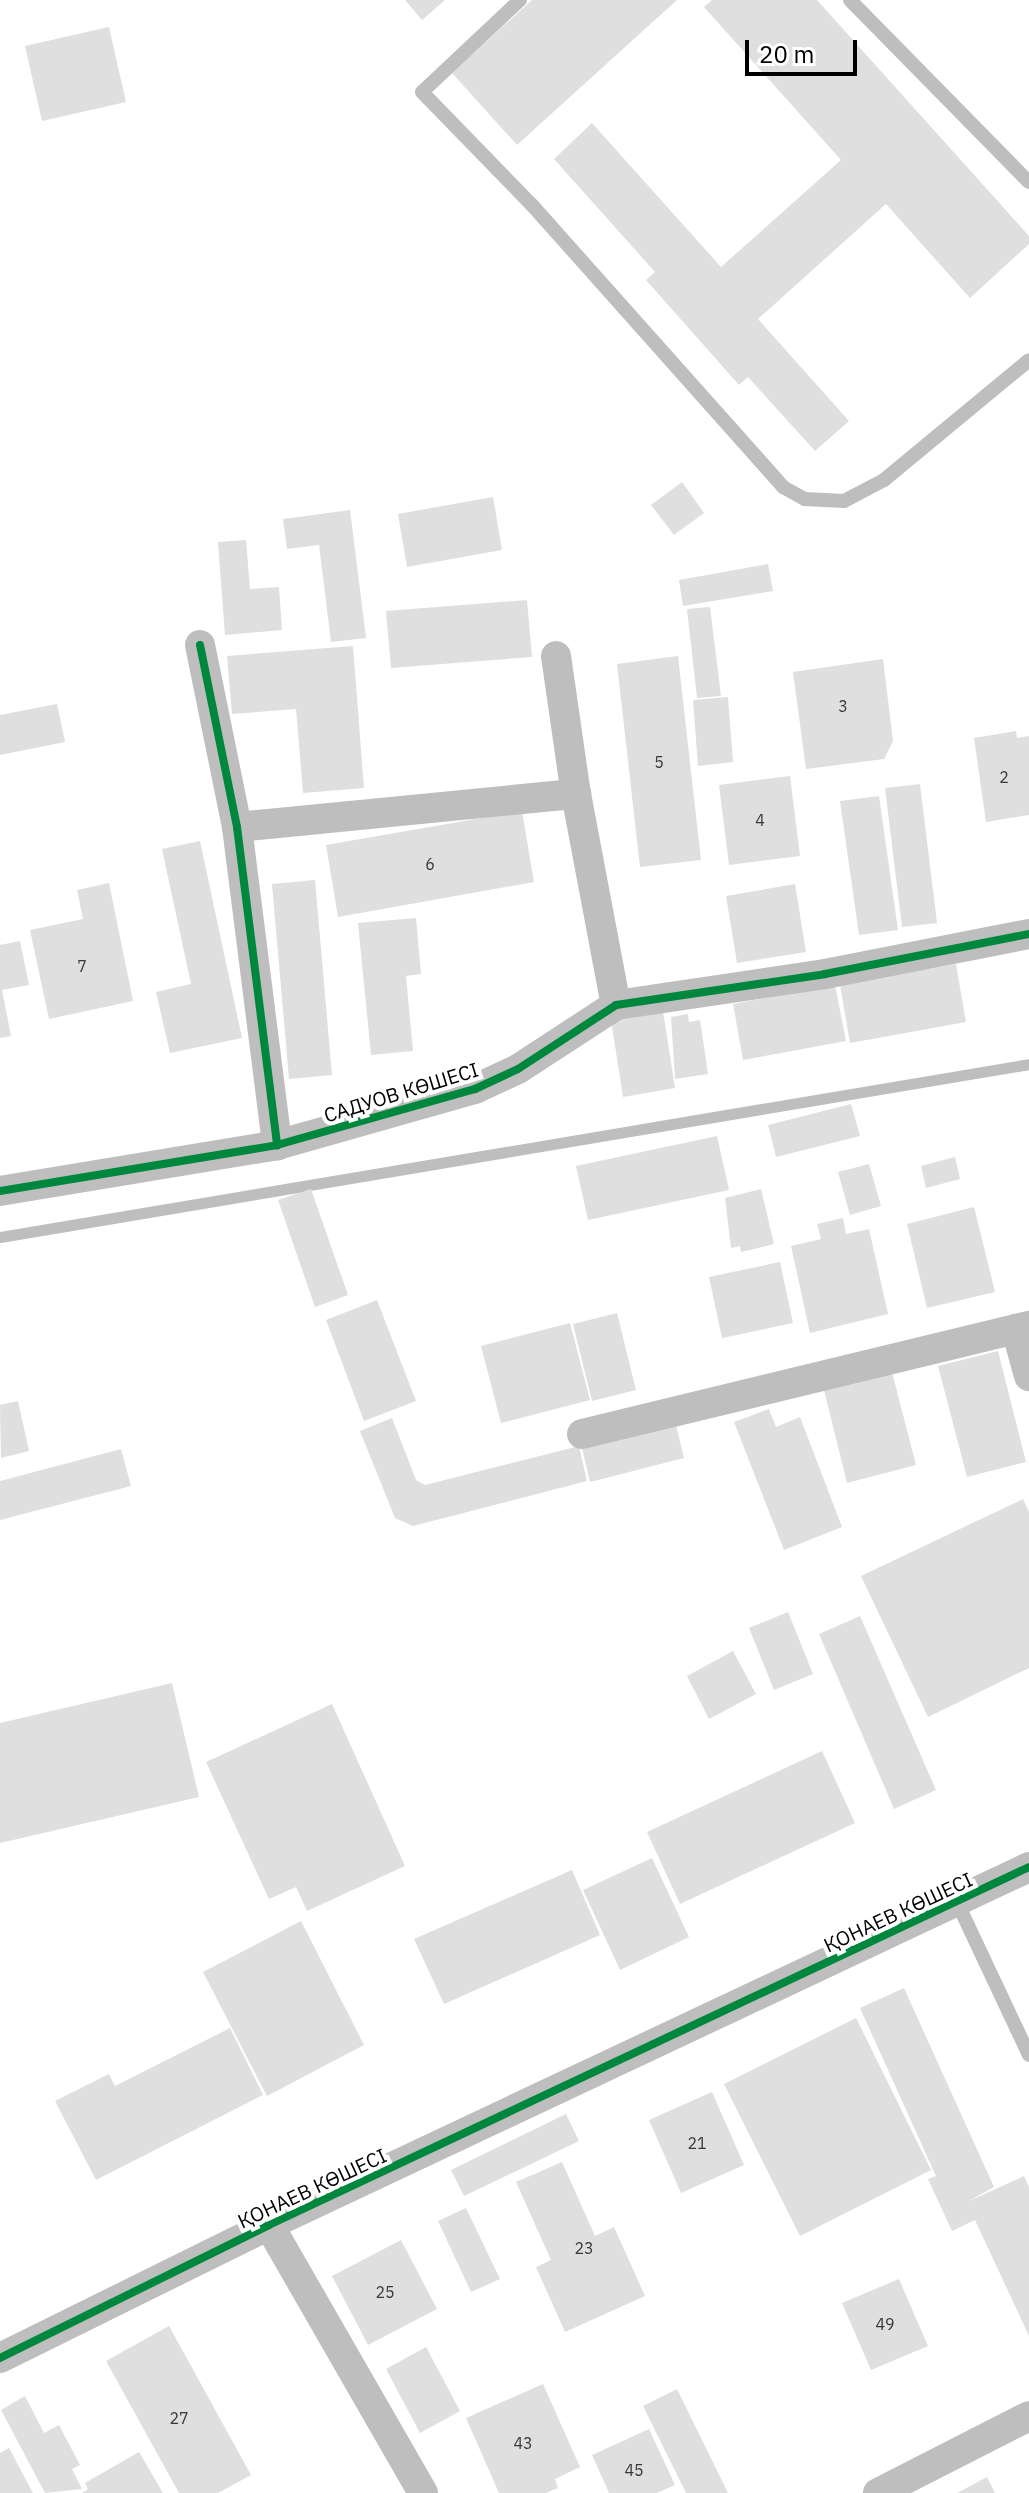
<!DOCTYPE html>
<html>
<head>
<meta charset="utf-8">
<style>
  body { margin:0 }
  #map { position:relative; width:1029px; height:2493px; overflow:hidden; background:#fff; font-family:"IBM Plex Sans",sans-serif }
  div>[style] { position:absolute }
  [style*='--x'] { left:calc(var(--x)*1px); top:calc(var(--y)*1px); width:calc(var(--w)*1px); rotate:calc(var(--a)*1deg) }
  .stream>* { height:11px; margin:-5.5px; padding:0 5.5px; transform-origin:5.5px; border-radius:5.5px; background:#bebebe }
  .building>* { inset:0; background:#dfdfdf }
  .service>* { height:14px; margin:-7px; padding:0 7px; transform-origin:7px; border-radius:7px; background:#bebebe }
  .minor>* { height:30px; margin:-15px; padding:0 15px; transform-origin:15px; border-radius:15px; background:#bebebe }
  .cycleway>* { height:8px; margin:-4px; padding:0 4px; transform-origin:4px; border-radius:4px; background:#00873e }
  span { translate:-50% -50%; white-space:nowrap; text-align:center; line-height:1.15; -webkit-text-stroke:8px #fff; paint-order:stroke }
  .number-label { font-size:16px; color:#383838 }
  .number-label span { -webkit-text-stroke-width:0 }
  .street-label { font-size:20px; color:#000 }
  .scale { position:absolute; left:745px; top:40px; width:112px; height:36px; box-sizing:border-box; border:4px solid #000; border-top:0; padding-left:10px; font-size:24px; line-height:28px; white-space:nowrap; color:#000; -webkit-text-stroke:6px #fff; paint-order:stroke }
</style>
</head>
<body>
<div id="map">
  <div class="stream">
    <i style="--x:0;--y:1237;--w:1043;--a:-9.54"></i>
  </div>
  <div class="building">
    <i style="clip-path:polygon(405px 0,445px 0,422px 20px)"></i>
    <i style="clip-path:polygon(532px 0,677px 0,517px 145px,452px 73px)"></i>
    <i style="clip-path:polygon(712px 0,817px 0,1029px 236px,1029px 244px,970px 298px,886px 204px,758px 319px,849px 421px,815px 451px,748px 377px,739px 385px,646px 280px,655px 272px,554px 159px,592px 123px,721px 267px,841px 160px,704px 7px)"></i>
    <i style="clip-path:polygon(109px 27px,126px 102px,42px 121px,25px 46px)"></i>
    <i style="clip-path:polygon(682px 482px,704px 513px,674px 535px,651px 505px)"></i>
    <i style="clip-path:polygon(493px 497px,502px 550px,407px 567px,398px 514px)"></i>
    <i style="clip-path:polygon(350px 510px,366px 638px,331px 642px,319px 545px,287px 549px,283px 519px)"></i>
    <i style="clip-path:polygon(246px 540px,250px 589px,279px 587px,282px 630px,225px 635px,218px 542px)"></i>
    <i style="clip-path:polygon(768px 564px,773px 591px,683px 606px,679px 580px)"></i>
    <i style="clip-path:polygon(527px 600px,532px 657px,391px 668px,386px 611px)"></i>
    <i style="clip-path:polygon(710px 607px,721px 696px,697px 698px,687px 609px)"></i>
    <i style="clip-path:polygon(353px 646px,364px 788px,303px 793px,296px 709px,232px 714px,227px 656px)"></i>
    <i style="clip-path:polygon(678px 656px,701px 860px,640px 867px,617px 664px)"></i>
    <i style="clip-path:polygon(883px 659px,893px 741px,884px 759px,806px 769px,793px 672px)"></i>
    <i style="clip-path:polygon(728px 697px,733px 762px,698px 766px,693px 700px)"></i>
    <i style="clip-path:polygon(57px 704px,65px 742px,0 755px,0 715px)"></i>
    <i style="clip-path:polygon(1016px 731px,1017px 738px,1029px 736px,1029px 815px,986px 822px,974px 738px)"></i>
    <i style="clip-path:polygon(790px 776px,800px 856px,729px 865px,719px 785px)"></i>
    <i style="clip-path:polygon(920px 784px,937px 923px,902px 927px,885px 788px)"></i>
    <i style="clip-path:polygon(879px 796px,898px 930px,859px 935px,840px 801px)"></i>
    <i style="clip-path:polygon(522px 811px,534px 882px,338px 917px,326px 845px)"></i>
    <i style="clip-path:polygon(200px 841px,242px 1038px,170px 1053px,156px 992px,191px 984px,162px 849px)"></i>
    <i style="clip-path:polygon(315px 880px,332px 1075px,289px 1079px,272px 884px)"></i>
    <i style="clip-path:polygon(109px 883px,133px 1001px,49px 1019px,30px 930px,83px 919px,77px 890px)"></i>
    <i style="clip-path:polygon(795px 884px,806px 952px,737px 963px,726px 896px)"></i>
    <i style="clip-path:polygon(416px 918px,421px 974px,406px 976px,413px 1051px,371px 1055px,358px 923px)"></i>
    <i style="clip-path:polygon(20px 941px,29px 985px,2px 990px,11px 1036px,0 1038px,0 945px)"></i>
    <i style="clip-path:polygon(956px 964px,966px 1022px,850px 1043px,840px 985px)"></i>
    <i style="clip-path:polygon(835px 985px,846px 1041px,743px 1060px,733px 1004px)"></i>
    <i style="clip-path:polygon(663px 1011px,675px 1088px,623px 1097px,611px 1020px)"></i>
    <i style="clip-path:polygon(688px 1014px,689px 1022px,700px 1020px,708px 1074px,675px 1079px,671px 1017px)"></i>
    <i style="clip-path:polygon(851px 1104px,860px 1136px,776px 1157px,768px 1125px)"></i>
    <i style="clip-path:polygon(717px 1136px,729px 1190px,588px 1220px,576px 1166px)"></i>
    <i style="clip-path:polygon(955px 1157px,960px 1179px,926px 1188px,921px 1166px)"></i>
    <i style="clip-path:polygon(869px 1164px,881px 1206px,850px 1215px,838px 1172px)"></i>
    <i style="clip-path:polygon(311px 1189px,348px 1295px,315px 1307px,278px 1200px)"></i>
    <i style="clip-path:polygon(761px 1189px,774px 1244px,741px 1252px,740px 1246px,731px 1248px,725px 1198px)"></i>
    <i style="clip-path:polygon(974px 1207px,995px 1292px,927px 1308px,907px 1224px)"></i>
    <i style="clip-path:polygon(843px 1218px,846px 1234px,869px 1229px,888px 1314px,810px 1333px,791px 1246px,821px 1239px,817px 1224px)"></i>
    <i style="clip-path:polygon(780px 1262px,793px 1323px,722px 1338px,709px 1277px)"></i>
    <i style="clip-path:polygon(377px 1300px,416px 1401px,364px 1421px,326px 1320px)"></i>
    <i style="clip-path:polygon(617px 1313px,636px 1390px,592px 1401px,573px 1324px)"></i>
    <i style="clip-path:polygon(570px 1323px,590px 1400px,501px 1423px,481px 1346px)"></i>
    <i style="clip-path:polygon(998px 1351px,1026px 1462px,967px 1477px,938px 1366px)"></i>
    <i style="clip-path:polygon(892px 1372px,916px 1465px,847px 1483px,824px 1390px)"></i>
    <i style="clip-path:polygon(18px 1401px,29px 1451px,1px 1458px,0 1405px)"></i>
    <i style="clip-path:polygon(769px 1409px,776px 1427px,800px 1417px,842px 1527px,784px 1550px,734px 1422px)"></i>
    <i style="clip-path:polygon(392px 1418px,416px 1480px,425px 1485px,579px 1446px,587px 1481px,413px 1526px,395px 1518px,360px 1431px)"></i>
    <i style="clip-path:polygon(676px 1425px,684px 1458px,590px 1482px,582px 1448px)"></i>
    <i style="clip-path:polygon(121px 1449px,131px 1486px,0 1520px,0 1481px)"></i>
    <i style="clip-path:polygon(1023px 1499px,1029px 1512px,1029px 1668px,928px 1717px,861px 1576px)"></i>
    <i style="clip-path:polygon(788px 1612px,813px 1674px,774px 1690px,749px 1628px)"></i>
    <i style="clip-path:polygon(860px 1616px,936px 1790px,894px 1809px,819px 1634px)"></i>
    <i style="clip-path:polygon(733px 1651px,756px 1694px,709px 1719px,687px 1676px)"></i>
    <i style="clip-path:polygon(172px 1683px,199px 1797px,0 1843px,0 1723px)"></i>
    <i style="clip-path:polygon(332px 1704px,405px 1866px,307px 1911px,296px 1887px,269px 1899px,206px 1762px)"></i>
    <i style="clip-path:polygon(822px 1751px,855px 1823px,680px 1904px,647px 1832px)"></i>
    <i style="clip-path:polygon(652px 1858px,689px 1937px,620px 1970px,583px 1890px)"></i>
    <i style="clip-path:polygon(572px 1870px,600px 1935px,444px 2004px,414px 1939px)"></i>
    <i style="clip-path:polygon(301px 1921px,364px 2045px,267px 2096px,203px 1972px)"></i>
    <i style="clip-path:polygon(904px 1988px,994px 2187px,967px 2202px,1024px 2176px,1029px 2187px,1029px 2336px,975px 2220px,952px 2231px,928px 2179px,936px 2176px,860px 2008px)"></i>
    <i style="clip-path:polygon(856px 2018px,931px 2170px,800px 2236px,724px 2084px)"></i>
    <i style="clip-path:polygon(230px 2028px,263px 2095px,96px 2180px,55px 2101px,109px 2074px,115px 2086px)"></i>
    <i style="clip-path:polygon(712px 2092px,744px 2165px,681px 2193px,649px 2120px)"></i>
    <i style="clip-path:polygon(566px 2114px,579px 2141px,464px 2196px,451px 2170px)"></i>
    <i style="clip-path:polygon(562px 2162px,595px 2236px,614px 2227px,645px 2296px,565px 2332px,536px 2267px,551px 2260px,516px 2182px)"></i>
    <i style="clip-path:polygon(466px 2208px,500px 2279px,471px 2292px,438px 2221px)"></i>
    <i style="clip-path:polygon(401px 2240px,437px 2309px,368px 2345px,332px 2276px)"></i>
    <i style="clip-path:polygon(899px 2279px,928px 2346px,871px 2370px,842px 2303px)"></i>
    <i style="clip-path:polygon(169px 2326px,251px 2475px,218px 2493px,179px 2493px,106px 2361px)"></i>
    <i style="clip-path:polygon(426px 2347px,460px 2411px,420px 2433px,386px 2369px)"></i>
    <i style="clip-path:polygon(543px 2384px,580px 2467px,555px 2479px,558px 2488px,546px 2493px,499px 2493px,466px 2418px)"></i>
    <i style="clip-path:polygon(677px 2389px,728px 2493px,686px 2493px,643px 2406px)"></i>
    <i style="clip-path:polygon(25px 2396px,44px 2433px,59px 2425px,80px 2465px,72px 2469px,82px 2489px,45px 2493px,1px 2410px)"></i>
    <i style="clip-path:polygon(649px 2429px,675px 2485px,657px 2493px,609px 2493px,592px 2455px)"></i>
    <i style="clip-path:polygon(9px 2448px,33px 2493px,0 2493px,0 2453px)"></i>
    <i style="clip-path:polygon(139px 2452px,163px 2493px,82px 2493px,88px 2489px,85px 2483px)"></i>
    <i style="clip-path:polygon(987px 2477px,995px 2493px,957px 2493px)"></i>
  </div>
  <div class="service">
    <i style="--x:520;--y:0;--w:134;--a:136.8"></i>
    <i style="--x:422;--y:92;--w:158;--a:45.8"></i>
    <i style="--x:532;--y:205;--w:378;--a:48.3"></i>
    <i style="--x:783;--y:487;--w:25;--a:29"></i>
    <i style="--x:805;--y:499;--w:39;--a:3"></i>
    <i style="--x:844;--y:501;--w:45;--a:-27.7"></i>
    <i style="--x:884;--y:480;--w:188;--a:-39.6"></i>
    <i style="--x:850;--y:0;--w:255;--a:45.5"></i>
    <i style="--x:957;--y:1902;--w:169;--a:64.8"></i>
  </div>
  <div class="minor">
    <i style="--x:200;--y:645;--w:186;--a:78.5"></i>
    <i style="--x:237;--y:827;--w:321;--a:82.8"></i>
    <i style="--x:556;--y:656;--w:139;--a:81.8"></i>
    <i style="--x:576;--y:794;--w:215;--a:79.3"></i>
    <i style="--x:237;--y:827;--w:341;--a:-5.6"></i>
    <i style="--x:0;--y:1191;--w:281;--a:-9.4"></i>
    <i style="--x:277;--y:1145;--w:206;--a:-15.8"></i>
    <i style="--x:475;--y:1089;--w:47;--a:-24.9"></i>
    <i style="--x:518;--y:1069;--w:117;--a:-33.1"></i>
    <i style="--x:616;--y:1005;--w:211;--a:-8.4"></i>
    <i style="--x:825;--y:974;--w:208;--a:-11.1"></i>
    <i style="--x:1016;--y:1329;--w:49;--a:74.5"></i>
    <i style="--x:582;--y:1434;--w:460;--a:-13.6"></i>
    <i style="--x:269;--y:2225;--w:309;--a:60.1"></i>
    <i style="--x:0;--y:2358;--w:300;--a:-26.3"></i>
    <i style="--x:269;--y:2225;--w:840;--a:-25.22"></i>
    <i style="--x:878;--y:2493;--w:169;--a:-27"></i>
  </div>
  <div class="cycleway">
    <i style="--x:200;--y:645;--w:186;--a:78.5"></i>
    <i style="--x:237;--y:827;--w:321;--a:82.8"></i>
    <i style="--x:0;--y:1191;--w:281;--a:-9.4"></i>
    <i style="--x:277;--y:1145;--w:206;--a:-15.8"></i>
    <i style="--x:475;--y:1089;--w:47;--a:-24.9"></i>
    <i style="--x:518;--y:1069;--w:117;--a:-33.1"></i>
    <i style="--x:616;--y:1005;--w:211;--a:-8.4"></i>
    <i style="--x:825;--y:974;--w:208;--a:-11.1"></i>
    <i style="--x:0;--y:2358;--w:300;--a:-26.3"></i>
    <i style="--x:269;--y:2225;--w:840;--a:-25.22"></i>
  </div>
  <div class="number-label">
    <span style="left:843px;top:706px">3</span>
    <span style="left:659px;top:762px">5</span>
    <span style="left:1004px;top:777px">2</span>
    <span style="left:760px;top:820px">4</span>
    <span style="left:430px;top:864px">6</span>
    <span style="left:82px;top:966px">7</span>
    <span style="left:697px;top:2143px">21</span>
    <span style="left:584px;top:2248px">23</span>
    <span style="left:385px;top:2292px">25</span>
    <span style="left:885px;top:2324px">49</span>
    <span style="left:179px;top:2418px">27</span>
    <span style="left:523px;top:2443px">43</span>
    <span style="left:634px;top:2470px">45</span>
  </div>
  <div class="street-label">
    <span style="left:401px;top:1092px;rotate:-17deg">САДУОВ КӨШЕСІ</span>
    <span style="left:898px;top:1912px;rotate:-25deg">ҚОНАЕВ КӨШЕСІ</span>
    <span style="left:312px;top:2188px;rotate:-25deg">ҚОНАЕВ КӨШЕСІ</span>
  </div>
  <div class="scale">20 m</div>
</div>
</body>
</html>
